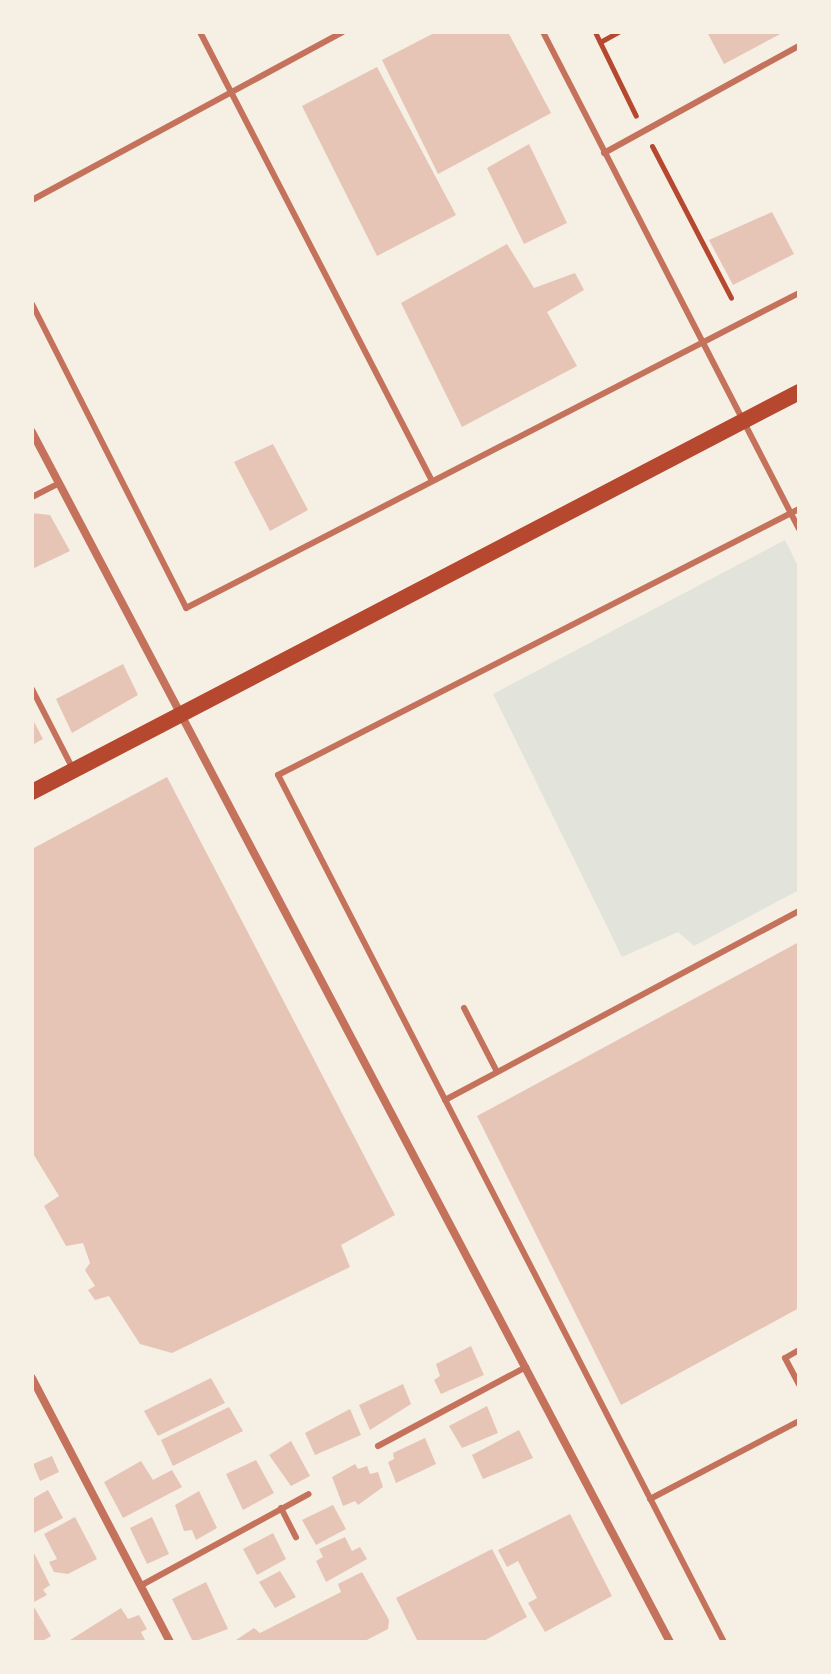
<!DOCTYPE html>
<html>
<head>
<meta charset="utf-8">
<style>
  body { margin:0 }
  #map { position:relative; width:831px; height:1674px; overflow:hidden; background:#f6efe4; font-family:"IBM Plex Sans",sans-serif }
  div>[style] { position:absolute }
  [style*='--x'] { left:calc(var(--x)*1px); top:calc(var(--y)*1px); width:calc(var(--w)*1px); rotate:calc(var(--a)*1deg) }
  .green>* { inset:0; background:#e2e4dc }
  .building>* { inset:0; background:#e6c5b7 }
  .path>* { height:5px; margin:-2.5px; padding:0 2.5px; transform-origin:2.5px; border-radius:2.5px; background:#b5482f }
  .service>* { height:6px; margin:-3px; padding:0 3px; transform-origin:3px; border-radius:3px; background:#c5725c }
  .minor>* { height:8px; margin:-4px; padding:0 4px; transform-origin:4px; border-radius:4px; background:#c5725c }
  .secondary>* { height:16px; margin:-8px; padding:0 8px; transform-origin:8px; border-radius:8px; background:#b5482f }
  span { translate:-50% -50%; white-space:nowrap; text-align:center; line-height:1.15; -webkit-text-stroke:8px #f6efe4; paint-order:stroke }
  .frame { position:absolute; inset:0; border:34px solid #f6efe4; pointer-events:none }
</style>
</head>
<body>
<div id="map">
  <div class="green">
    <i style="clip-path:polygon(785px 540px,799px 568px,799px 890px,694px 946px,678px 932px,622px 957px,493px 694px)"></i>
  </div>
  <div class="building">
    <i style="clip-path:polygon(436px 32px,508px 32px,551px 113px,438px 174px,382px 60px)"></i>
    <i style="clip-path:polygon(707px 32px,784px 32px,724px 64px)"></i>
    <i style="clip-path:polygon(377px 67px,456px 215px,377px 256px,302px 106px)"></i>
    <i style="clip-path:polygon(529px 144px,567px 223px,524px 244px,487px 168px)"></i>
    <i style="clip-path:polygon(772px 212px,794px 254px,733px 285px,709px 240px)"></i>
    <i style="clip-path:polygon(507px 244px,534px 288px,575px 273px,584px 290px,547px 312px,577px 366px,462px 427px,401px 303px)"></i>
    <i style="clip-path:polygon(273px 444px,308px 510px,270px 531px,234px 462px)"></i>
    <i style="clip-path:polygon(32px 513px,50px 515px,70px 551px,32px 569px)"></i>
    <i style="clip-path:polygon(123px 664px,138px 695px,72px 733px,56px 699px)"></i>
    <i style="clip-path:polygon(32px 718px,43px 739px,34px 744px,32px 740px)"></i>
    <i style="clip-path:polygon(167px 777px,395px 1215px,341px 1245px,350px 1267px,172px 1353px,140px 1344px,109px 1296px,95px 1300px,88px 1290px,95px 1286px,85px 1270px,90px 1263px,83px 1243px,66px 1246px,44px 1206px,59px 1196px,32px 1152px,32px 849px)"></i>
    <i style="clip-path:polygon(799px 942px,799px 1308px,621px 1405px,477px 1116px)"></i>
    <i style="clip-path:polygon(471px 1346px,484px 1375px,441px 1394px,434px 1380px,440px 1376px,436px 1364px)"></i>
    <i style="clip-path:polygon(211px 1378px,225px 1403px,158px 1436px,144px 1411px)"></i>
    <i style="clip-path:polygon(403px 1384px,411px 1404px,370px 1430px,359px 1405px)"></i>
    <i style="clip-path:polygon(487px 1406px,498px 1433px,462px 1448px,449px 1426px)"></i>
    <i style="clip-path:polygon(229px 1407px,243px 1431px,173px 1466px,161px 1440px)"></i>
    <i style="clip-path:polygon(350px 1409px,361px 1435px,315px 1455px,305px 1433px)"></i>
    <i style="clip-path:polygon(519px 1430px,533px 1458px,483px 1479px,472px 1455px)"></i>
    <i style="clip-path:polygon(425px 1438px,436px 1464px,396px 1483px,388px 1462px,394px 1459px,393px 1453px)"></i>
    <i style="clip-path:polygon(291px 1441px,310px 1476px,291px 1486px,269px 1455px)"></i>
    <i style="clip-path:polygon(52px 1456px,59px 1472px,40px 1481px,33px 1464px)"></i>
    <i style="clip-path:polygon(256px 1460px,274px 1493px,243px 1510px,226px 1474px)"></i>
    <i style="clip-path:polygon(141px 1461px,153px 1480px,172px 1470px,182px 1487px,123px 1518px,104px 1482px)"></i>
    <i style="clip-path:polygon(355px 1464px,358px 1469px,367px 1466px,370px 1474px,378px 1472px,383px 1487px,358px 1505px,355px 1501px,343px 1506px,332px 1477px)"></i>
    <i style="clip-path:polygon(48px 1490px,63px 1518px,32px 1534px,32px 1499px)"></i>
    <i style="clip-path:polygon(199px 1491px,217px 1528px,196px 1540px,192px 1530px,184px 1531px,175px 1505px)"></i>
    <i style="clip-path:polygon(333px 1505px,346px 1529px,316px 1545px,302px 1520px)"></i>
    <i style="clip-path:polygon(570px 1514px,612px 1596px,545px 1632px,528px 1603px,537px 1598px,518px 1561px,507px 1567px,498px 1550px)"></i>
    <i style="clip-path:polygon(75px 1517px,97px 1559px,68px 1574px,54px 1572px,49px 1562px,57px 1559px,44px 1534px)"></i>
    <i style="clip-path:polygon(152px 1517px,169px 1554px,147px 1564px,130px 1528px)"></i>
    <i style="clip-path:polygon(273px 1533px,286px 1559px,257px 1575px,243px 1549px)"></i>
    <i style="clip-path:polygon(345px 1537px,352px 1551px,360px 1547px,367px 1559px,326px 1582px,316px 1561px,323px 1557px,319px 1549px)"></i>
    <i style="clip-path:polygon(32px 1549px,50px 1585px,43px 1590px,47px 1595px,32px 1603px)"></i>
    <i style="clip-path:polygon(492px 1549px,527px 1617px,482px 1642px,418px 1642px,396px 1598px)"></i>
    <i style="clip-path:polygon(280px 1571px,296px 1597px,275px 1608px,259px 1582px)"></i>
    <i style="clip-path:polygon(362px 1572px,389px 1620px,388px 1629px,363px 1642px,233px 1642px,254px 1628px,260px 1633px,341px 1592px,338px 1584px)"></i>
    <i style="clip-path:polygon(206px 1582px,228px 1629px,193px 1642px,172px 1599px)"></i>
    <i style="clip-path:polygon(34px 1607px,51px 1636px,41px 1642px,32px 1642px)"></i>
    <i style="clip-path:polygon(121px 1608px,128px 1619px,139px 1615px,147px 1629px,141px 1632px,146px 1642px,67px 1642px)"></i>
  </div>
  <div class="path">
    <i style="--x:595;--y:32;--w:93;--a:64"></i>
    <i style="--x:600;--y:42;--w:21;--a:-29"></i>
    <i style="--x:652;--y:146;--w:171;--a:62.5"></i>
  </div>
  <div class="service">
    <i style="--x:200;--y:32;--w:505;--a:62.67"></i>
    <i style="--x:543;--y:32;--w:559;--a:62.75"></i>
    <i style="--x:604;--y:153;--w:222;--a:-28.8"></i>
    <i style="--x:32;--y:200;--w:353;--a:-28.4"></i>
    <i style="--x:32;--y:304;--w:341;--a:63.1"></i>
    <i style="--x:186;--y:608;--w:689;--a:-27.2"></i>
    <i style="--x:32;--y:497;--w:30;--a:-27"></i>
    <i style="--x:32;--y:689;--w:88;--a:62.9"></i>
    <i style="--x:464;--y:1008;--w:72;--a:62.7"></i>
    <i style="--x:445;--y:1100;--w:401;--a:-28.1"></i>
    <i style="--x:799;--y:1350;--w:16;--a:150"></i>
    <i style="--x:785;--y:1358;--w:30;--a:62"></i>
    <i style="--x:378;--y:1446;--w:168;--a:-28.1"></i>
    <i style="--x:650;--y:1499;--w:168;--a:-27.6"></i>
    <i style="--x:281;--y:1508;--w:33;--a:63"></i>
    <i style="--x:140;--y:1586;--w:192;--a:-28.6"></i>
    <i style="--x:724;--y:1642;--w:975;--a:-117.22"></i>
    <i style="--x:278;--y:775;--w:585;--a:-27.05"></i>
  </div>
  <div class="minor">
    <i style="--x:32;--y:432;--w:1368;--a:62.2"></i>
    <i style="--x:32;--y:1378;--w:298;--a:62.4"></i>
  </div>
  <div class="secondary">
    <i style="--x:32;--y:792;--w:865;--a:-27.54"></i>
  </div>
  <div class="frame"></div>
</div>
</body>
</html>
